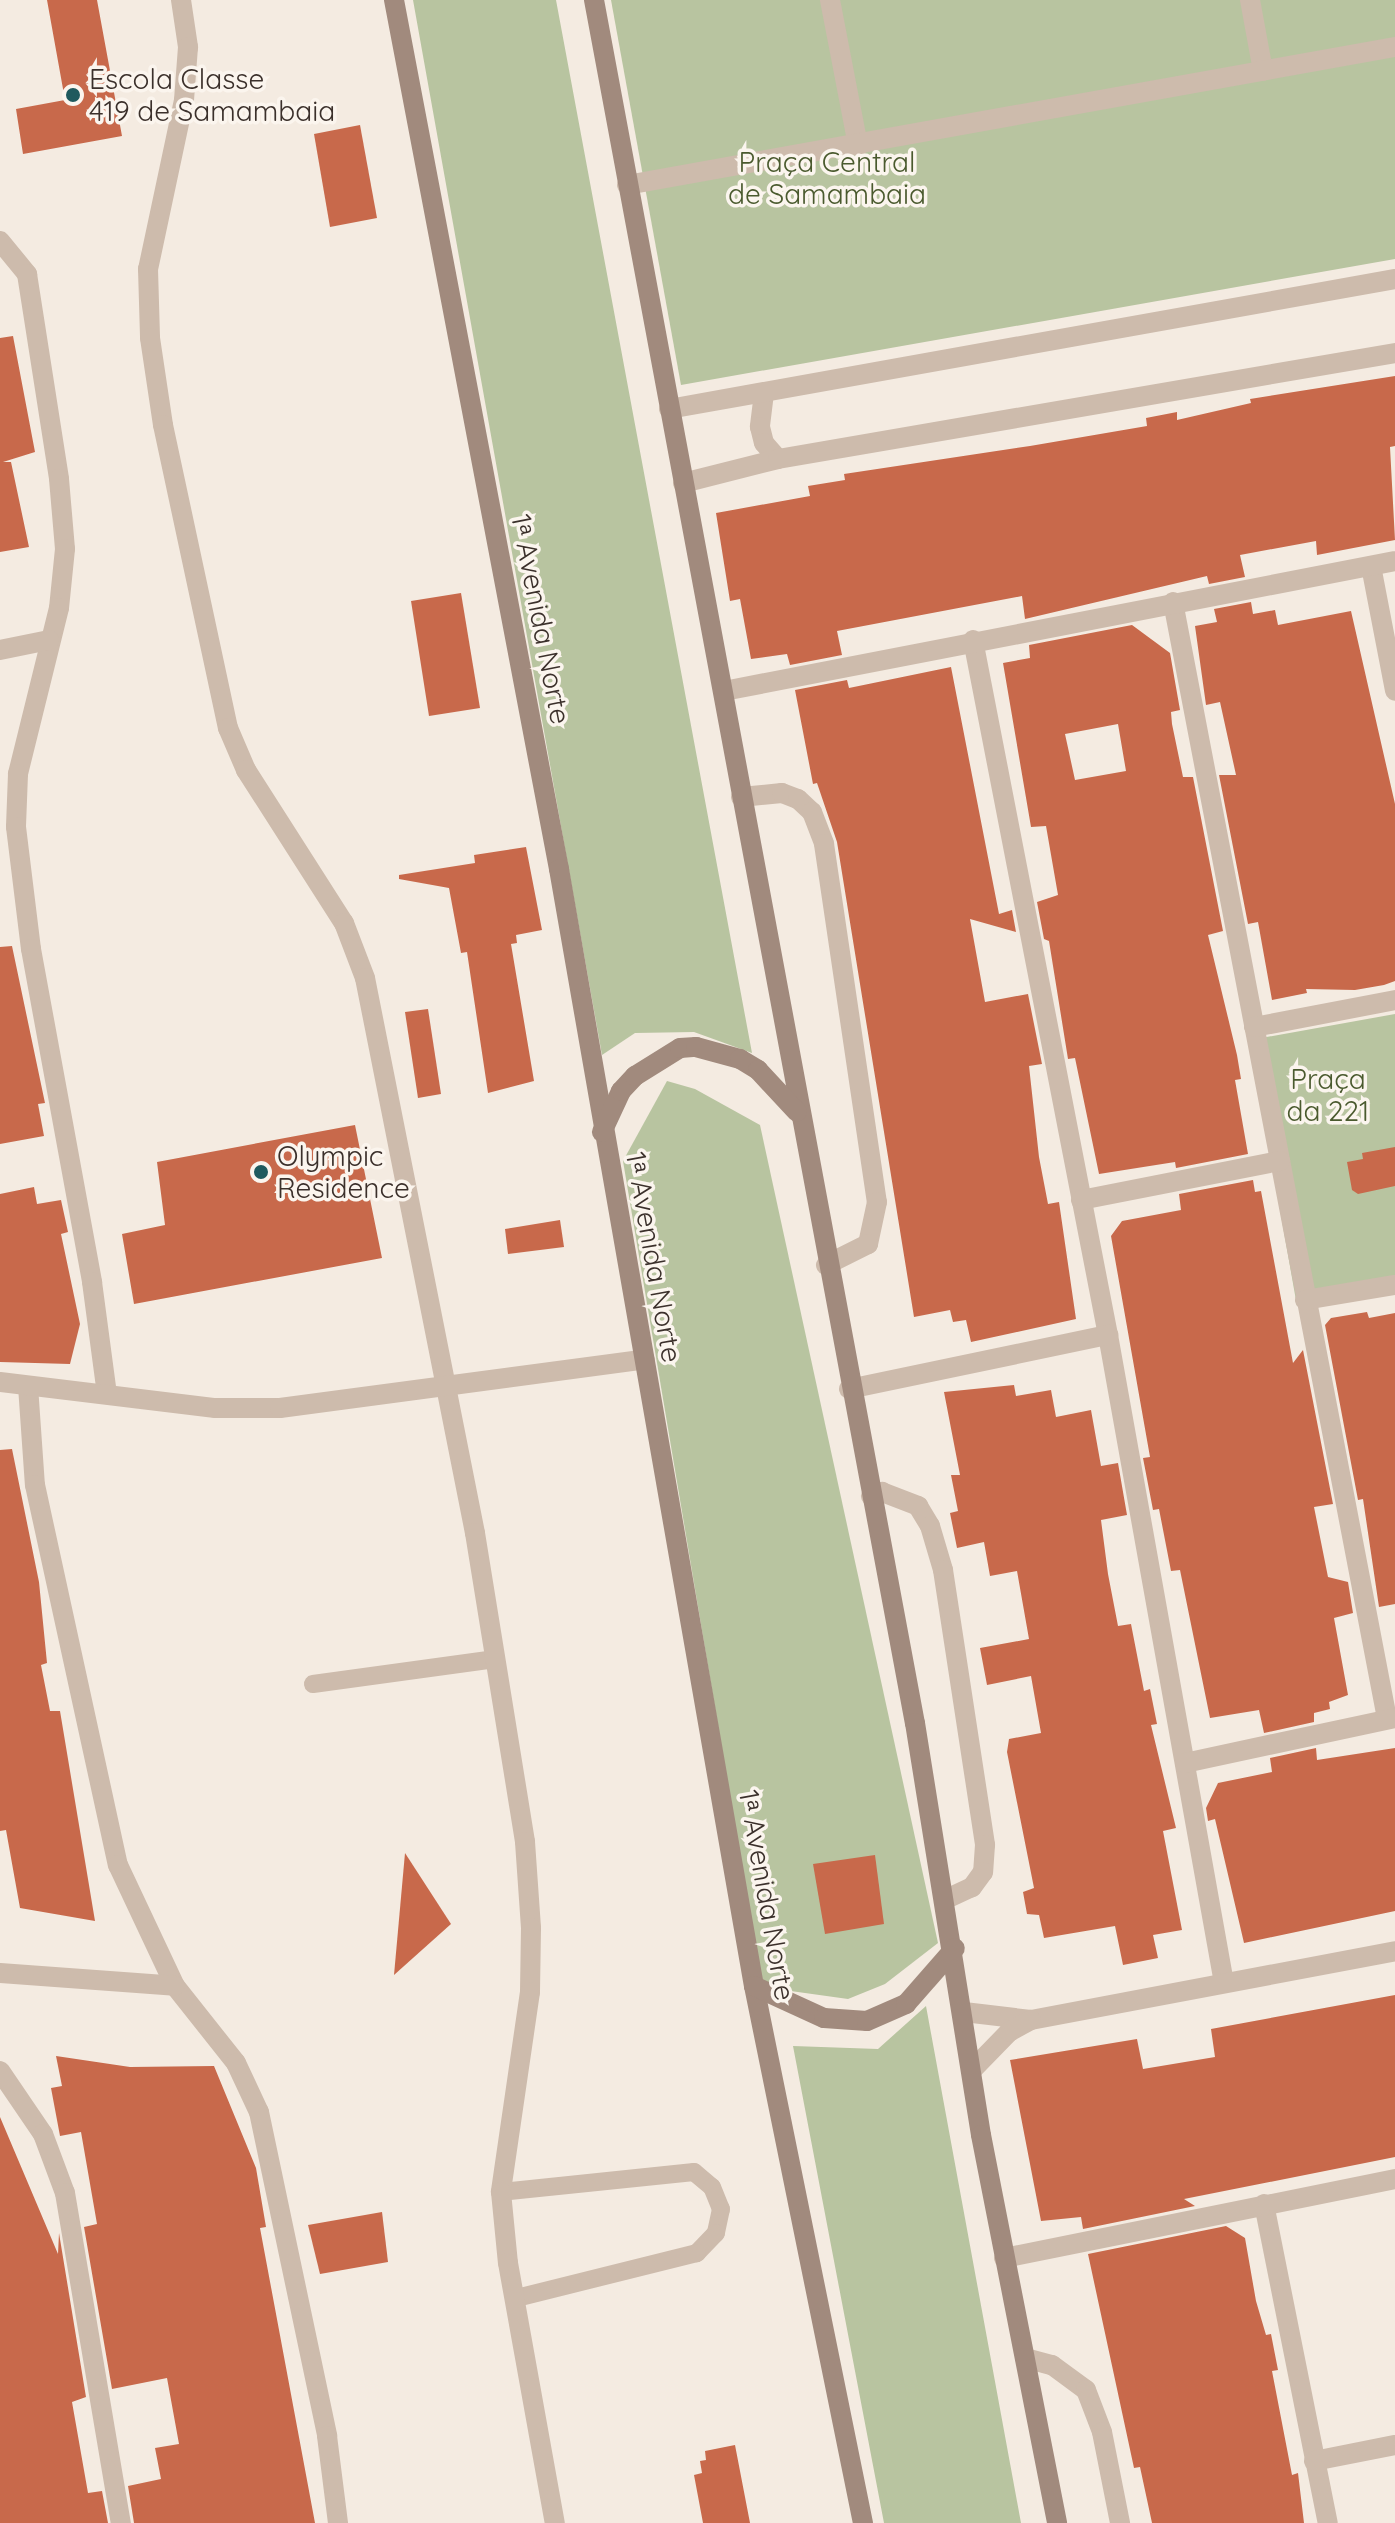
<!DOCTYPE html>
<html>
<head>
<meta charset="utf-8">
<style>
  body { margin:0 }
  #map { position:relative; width:1395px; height:2523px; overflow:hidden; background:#f4ebe1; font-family:Quicksand,sans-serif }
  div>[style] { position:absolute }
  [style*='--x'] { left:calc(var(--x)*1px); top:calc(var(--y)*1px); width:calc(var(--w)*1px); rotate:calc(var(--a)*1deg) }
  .green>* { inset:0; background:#b8c4a0 }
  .building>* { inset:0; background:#c8694b }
  .service>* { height:18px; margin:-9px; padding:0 9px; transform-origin:9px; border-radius:9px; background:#cdbbac }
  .minor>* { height:20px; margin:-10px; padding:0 10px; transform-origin:10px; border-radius:10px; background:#cdbbac }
  .tertiary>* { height:20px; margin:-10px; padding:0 10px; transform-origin:10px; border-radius:10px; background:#cdbbac }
  .secondary>* { height:20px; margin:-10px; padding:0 10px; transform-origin:10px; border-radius:10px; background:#a18a7d }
  .dots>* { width:22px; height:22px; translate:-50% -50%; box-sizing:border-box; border:4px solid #fbf5ee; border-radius:50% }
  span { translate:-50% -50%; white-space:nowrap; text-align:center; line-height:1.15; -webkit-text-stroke:7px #fbf5ee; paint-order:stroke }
  .poi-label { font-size:28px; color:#3b302b }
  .left { translate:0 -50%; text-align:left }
  .park-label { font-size:28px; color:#4a5a2e }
  .street-label { font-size:28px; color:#3b302b }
</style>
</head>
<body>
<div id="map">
  <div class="green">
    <i style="clip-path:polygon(413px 0,556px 0,752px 1053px,694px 1032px,635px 1033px,602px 1055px)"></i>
    <i style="clip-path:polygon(611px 0,1395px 0,1395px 259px,681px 385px)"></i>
    <i style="clip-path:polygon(1395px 1014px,1395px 1289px,1297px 1306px,1250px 1040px)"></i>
    <i style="clip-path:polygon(667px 1081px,695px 1089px,760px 1125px,938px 1943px,885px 1984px,848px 1999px,762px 1987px,623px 1161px)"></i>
    <i style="clip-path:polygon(926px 2006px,1021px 2523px,884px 2523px,793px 2046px,878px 2049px)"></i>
  </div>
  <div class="building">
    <i style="clip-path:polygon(47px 0,97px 0,122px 136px,23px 154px,16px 109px,65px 100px)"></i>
    <i style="clip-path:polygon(360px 125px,377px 218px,330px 227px,314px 134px)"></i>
    <i style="clip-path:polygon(13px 336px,35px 452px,3px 462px,11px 462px,29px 547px,0 552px,0 338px)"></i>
    <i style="clip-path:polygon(1395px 376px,1395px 446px,1390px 447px,1395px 540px,1317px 555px,1316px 541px,1240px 555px,1245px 577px,1209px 584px,1207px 576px,1025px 619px,1022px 596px,837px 631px,842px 655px,790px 665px,787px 654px,751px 659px,740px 599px,730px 601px,716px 513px,810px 496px,808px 486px,845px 480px,844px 474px,1030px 446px,1147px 426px,1146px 418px,1177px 412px,1177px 420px,1251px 403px,1250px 399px)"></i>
    <i style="clip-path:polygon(461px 593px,480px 708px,429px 716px,411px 601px)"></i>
    <i style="clip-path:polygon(1251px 602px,1253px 614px,1275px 610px,1278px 625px,1351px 611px,1395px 804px,1395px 981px,1384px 985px,1355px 990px,1306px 989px,1307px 993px,1272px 1000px,1258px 922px,1248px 924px,1219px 775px,1236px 775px,1220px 702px,1206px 705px,1195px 626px,1217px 622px,1214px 609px)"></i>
    <i style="clip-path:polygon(evenodd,1132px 625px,1170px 653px,1180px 710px,1171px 712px,1172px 724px,1183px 777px,1193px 777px,1223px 931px,1208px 935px,1237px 1055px,1241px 1079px,1235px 1080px,1248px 1154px,1176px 1168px,1175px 1162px,1099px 1174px,1075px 1058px,1068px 1059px,1049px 941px,1044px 939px,1037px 902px,1058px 895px,1046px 826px,1031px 827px,1003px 663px,1030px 658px,1029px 645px,1132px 625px,1118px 724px,1126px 771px,1075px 780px,1065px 734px,1118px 724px)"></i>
    <i style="clip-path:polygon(951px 667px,999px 914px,1012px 910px,1016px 932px,970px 919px,985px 1002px,1028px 994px,1042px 1064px,1029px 1066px,1039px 1157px,1048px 1204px,1059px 1202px,1076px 1319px,971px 1342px,966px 1320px,953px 1322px,950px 1310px,914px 1317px,837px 842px,817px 783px,813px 784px,795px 690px,847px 680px,849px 688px)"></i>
    <i style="clip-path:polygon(526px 847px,542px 930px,516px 935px,517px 943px,511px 944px,534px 1081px,488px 1093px,467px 952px,461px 953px,449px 888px,399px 879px,399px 875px,475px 863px,474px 855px)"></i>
    <i style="clip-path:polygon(12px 946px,45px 1103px,38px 1104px,44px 1136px,0 1144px,0 947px)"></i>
    <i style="clip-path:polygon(428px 1009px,441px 1094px,418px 1098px,405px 1012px)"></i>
    <i style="clip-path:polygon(355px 1125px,382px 1258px,134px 1304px,122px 1234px,165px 1225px,157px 1162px)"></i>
    <i style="clip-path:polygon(1395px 1147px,1395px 1186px,1358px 1194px,1352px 1190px,1347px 1162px,1363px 1159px,1362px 1153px)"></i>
    <i style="clip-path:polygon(1253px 1180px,1255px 1192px,1261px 1191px,1293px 1363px,1303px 1350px,1333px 1504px,1314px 1507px,1328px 1577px,1348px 1582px,1353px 1613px,1334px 1618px,1348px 1695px,1329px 1702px,1330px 1709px,1314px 1713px,1314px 1722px,1264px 1733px,1259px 1710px,1210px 1718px,1180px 1570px,1171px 1571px,1159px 1509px,1153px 1510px,1143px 1458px,1150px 1457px,1111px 1236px,1122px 1221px,1181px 1210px,1179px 1194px)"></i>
    <i style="clip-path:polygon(34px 1187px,37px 1204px,61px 1200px,68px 1232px,61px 1234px,80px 1324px,70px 1364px,0 1362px,0 1194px)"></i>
    <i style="clip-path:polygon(560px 1220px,564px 1247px,508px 1254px,505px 1229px)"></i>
    <i style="clip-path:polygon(1367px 1312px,1369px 1318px,1395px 1313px,1395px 1604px,1379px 1607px,1363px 1499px,1358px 1500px,1325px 1325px,1331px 1318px)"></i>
    <i style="clip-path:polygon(1014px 1385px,1016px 1396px,1051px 1390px,1056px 1417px,1091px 1410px,1101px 1466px,1118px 1463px,1127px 1515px,1101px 1520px,1108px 1574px,1118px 1626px,1131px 1624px,1144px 1691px,1150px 1689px,1157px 1724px,1151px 1725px,1176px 1828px,1163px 1831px,1182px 1930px,1153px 1935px,1158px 1958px,1123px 1965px,1115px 1926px,1044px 1938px,1039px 1915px,1027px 1914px,1023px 1892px,1034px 1888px,1007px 1752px,1009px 1739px,1041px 1733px,1031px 1676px,987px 1685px,980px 1648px,1029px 1639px,1017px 1571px,990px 1576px,984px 1542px,957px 1548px,950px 1513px,958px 1511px,951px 1475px,960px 1475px,944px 1392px)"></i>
    <i style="clip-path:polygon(12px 1449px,39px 1582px,47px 1663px,41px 1665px,50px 1711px,60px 1711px,95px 1921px,20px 1908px,6px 1830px,0 1831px,0 1450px)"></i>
    <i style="clip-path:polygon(1316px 1748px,1317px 1760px,1395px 1748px,1395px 1911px,1244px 1943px,1215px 1819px,1208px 1821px,1206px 1808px,1218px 1783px,1272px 1772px,1270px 1758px)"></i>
    <i style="clip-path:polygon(405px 1853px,451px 1924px,394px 1975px)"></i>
    <i style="clip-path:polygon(875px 1855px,884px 1924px,825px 1934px,813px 1864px)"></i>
    <i style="clip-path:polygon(1395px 1995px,1395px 2157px,1184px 2199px,1195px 2206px,1083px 2229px,1081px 2217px,1041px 2221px,1010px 2060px,1137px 2039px,1143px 2069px,1215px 2057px,1211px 2029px)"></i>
    <i style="clip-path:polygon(56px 2056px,130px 2067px,214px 2066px,256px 2168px,266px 2227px,260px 2228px,315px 2523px,134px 2523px,128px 2486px,161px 2479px,155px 2448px,179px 2444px,167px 2378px,112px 2389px,84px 2227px,97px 2224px,81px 2132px,60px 2136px,51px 2088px,62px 2086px)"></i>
    <i style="clip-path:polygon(0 2117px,58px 2254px,59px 2233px,86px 2397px,72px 2402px,88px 2493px,102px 2491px,108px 2523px,0 2523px)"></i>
    <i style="clip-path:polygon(382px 2212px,388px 2262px,320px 2274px,308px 2225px)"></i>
    <i style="clip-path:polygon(1226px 2226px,1245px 2238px,1256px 2301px,1266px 2335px,1271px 2334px,1278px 2370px,1272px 2371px,1292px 2475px,1298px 2473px,1304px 2523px,1152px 2523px,1140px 2467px,1134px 2468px,1088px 2254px)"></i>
    <i style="clip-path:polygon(735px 2445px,750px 2523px,703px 2523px,694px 2475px,702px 2473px,700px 2461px,706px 2460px,705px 2451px)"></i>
  </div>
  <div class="service">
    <i style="--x:313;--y:1684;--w:184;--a:-7.8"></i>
    <i style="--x:501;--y:2192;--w:194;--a:-5.9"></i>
    <i style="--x:694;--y:2172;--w:23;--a:40"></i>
    <i style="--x:712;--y:2187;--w:24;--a:68"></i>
    <i style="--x:721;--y:2209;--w:25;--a:102"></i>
    <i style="--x:716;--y:2233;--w:28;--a:134"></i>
    <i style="--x:697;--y:2253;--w:187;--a:166"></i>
  </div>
  <div class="minor">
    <i style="--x:181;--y:0;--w:48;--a:81.5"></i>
    <i style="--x:188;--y:47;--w:53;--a:94.3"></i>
    <i style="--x:184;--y:100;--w:173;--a:102"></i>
    <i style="--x:148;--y:269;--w:69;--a:88.3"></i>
    <i style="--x:150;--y:338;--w:88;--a:81.5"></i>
    <i style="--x:163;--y:425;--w:310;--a:77.9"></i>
    <i style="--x:228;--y:728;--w:46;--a:66.8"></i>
    <i style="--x:246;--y:770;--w:182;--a:57.4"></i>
    <i style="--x:344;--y:923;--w:59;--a:69.1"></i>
    <i style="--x:365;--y:978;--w:566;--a:78.79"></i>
    <i style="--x:475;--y:1533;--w:313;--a:80.8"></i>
    <i style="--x:525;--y:1842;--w:86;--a:86"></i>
    <i style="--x:531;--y:1928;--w:64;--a:90.9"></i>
    <i style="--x:530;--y:1992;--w:202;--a:98.3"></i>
    <i style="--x:501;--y:2192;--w:71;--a:84.4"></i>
    <i style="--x:508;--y:2263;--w:264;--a:79.8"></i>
    <i style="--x:830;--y:0;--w:149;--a:79.1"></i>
    <i style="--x:1250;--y:0;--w:72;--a:79.6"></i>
    <i style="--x:627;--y:185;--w:780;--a:-10.19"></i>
    <i style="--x:0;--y:241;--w:43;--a:50.7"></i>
    <i style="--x:27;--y:274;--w:207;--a:81.1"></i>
    <i style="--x:59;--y:479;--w:70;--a:85.1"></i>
    <i style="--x:65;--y:549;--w:59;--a:95.8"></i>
    <i style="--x:59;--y:608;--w:171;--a:103.9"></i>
    <i style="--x:18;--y:774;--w:53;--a:92.2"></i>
    <i style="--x:16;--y:827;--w:123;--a:83"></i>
    <i style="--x:31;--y:949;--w:339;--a:79.6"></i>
    <i style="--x:92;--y:1282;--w:113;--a:82.4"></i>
    <i style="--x:764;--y:393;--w:34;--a:97"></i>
    <i style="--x:760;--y:427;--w:16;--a:76"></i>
    <i style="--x:764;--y:443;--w:21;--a:49"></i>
    <i style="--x:669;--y:409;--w:738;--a:-10.15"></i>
    <i style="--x:683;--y:483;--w:98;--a:-14.2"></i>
    <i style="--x:778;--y:459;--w:626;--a:-9.75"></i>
    <i style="--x:1371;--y:566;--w:127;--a:79.1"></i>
    <i style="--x:1173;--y:602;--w:1137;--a:79.15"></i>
    <i style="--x:973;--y:640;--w:708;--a:79.01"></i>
    <i style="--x:1108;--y:1335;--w:658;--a:79.85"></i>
    <i style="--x:0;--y:650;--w:50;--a:-11.5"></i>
    <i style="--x:724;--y:691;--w:683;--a:-10.96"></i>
    <i style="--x:741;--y:797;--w:41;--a:-5.6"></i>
    <i style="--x:782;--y:793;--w:17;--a:21"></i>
    <i style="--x:798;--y:799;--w:19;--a:43"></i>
    <i style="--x:812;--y:812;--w:34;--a:69"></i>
    <i style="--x:824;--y:844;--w:362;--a:81.6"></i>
    <i style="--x:877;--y:1202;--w:43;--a:102.1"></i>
    <i style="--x:868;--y:1244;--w:47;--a:153.4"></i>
    <i style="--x:1254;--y:1027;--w:144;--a:-10.8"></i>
    <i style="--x:1081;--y:1200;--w:203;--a:-11.1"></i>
    <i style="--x:1305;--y:1300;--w:91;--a:-9.5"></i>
    <i style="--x:28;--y:1386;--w:99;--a:86"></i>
    <i style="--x:35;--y:1485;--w:389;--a:77.7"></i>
    <i style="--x:118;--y:1865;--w:134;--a:64.8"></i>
    <i style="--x:175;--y:1986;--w:98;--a:51.6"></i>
    <i style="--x:236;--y:2063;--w:54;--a:64.9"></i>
    <i style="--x:259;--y:2112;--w:331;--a:78.1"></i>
    <i style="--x:327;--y:2436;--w:88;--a:82.8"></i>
    <i style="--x:849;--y:1389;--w:265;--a:-11.8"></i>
    <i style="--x:871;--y:1496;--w:12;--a:-20"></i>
    <i style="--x:882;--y:1492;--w:39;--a:21"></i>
    <i style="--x:918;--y:1506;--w:23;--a:59"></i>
    <i style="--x:930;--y:1526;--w:46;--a:73.5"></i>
    <i style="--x:943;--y:1570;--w:278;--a:81.3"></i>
    <i style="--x:985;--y:1845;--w:27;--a:94"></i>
    <i style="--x:983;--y:1872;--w:19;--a:126"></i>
    <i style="--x:972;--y:1887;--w:29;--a:155"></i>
    <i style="--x:1185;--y:1763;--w:215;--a:-12.1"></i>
    <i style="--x:0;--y:1973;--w:175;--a:4.2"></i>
    <i style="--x:964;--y:2012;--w:67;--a:6.8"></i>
    <i style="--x:1031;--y:2020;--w:370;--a:-10.7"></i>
    <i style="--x:973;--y:2069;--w:52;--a:-45.8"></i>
    <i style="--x:1009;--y:2032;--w:25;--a:-29"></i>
    <i style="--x:0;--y:2071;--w:76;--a:55.7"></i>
    <i style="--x:43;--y:2134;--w:63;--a:69.6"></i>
    <i style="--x:65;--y:2193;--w:335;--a:80.4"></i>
    <i style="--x:1264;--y:2204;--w:325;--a:78.7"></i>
    <i style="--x:1004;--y:2258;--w:399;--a:-11.4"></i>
    <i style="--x:1025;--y:2358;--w:28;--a:15"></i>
    <i style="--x:1052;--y:2365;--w:42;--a:36.3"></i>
    <i style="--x:1086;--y:2390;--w:45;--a:69.1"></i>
    <i style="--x:1102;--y:2432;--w:93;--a:78.8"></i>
    <i style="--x:1314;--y:2461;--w:83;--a:-11.2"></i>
  </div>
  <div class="tertiary">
    <i style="--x:0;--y:1382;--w:217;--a:6.9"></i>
    <i style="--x:215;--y:1408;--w:65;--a:0"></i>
    <i style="--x:280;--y:1408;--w:368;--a:-7.6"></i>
  </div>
  <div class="secondary">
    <i style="--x:394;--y:0;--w:885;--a:79.25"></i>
    <i style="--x:559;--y:869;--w:1134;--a:80.1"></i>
    <i style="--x:754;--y:1986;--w:548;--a:78.53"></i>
    <i style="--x:594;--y:0;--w:1753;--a:79.45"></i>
    <i style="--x:915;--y:1723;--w:417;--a:80.9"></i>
    <i style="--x:981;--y:2135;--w:395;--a:78.9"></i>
    <i style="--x:602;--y:1132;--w:45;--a:-65.1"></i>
    <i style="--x:621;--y:1091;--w:21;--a:-47"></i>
    <i style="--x:635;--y:1076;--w:53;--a:-31.9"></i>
    <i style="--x:680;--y:1048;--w:16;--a:-4"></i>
    <i style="--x:696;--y:1047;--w:46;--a:15.3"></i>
    <i style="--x:740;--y:1059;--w:21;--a:31"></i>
    <i style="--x:758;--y:1070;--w:57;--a:47.1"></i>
    <i style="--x:754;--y:1986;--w:77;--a:24.6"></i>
    <i style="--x:824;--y:2018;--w:43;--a:4"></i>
    <i style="--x:867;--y:2021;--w:43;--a:-23.6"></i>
    <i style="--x:906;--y:2004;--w:74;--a:-48.8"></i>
  </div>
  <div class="dots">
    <i style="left:73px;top:95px;background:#1f5a5e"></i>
    <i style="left:261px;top:1172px;background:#1f5a5e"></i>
  </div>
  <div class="poi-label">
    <span class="left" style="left:89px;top:95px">Escola Classe<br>419 de Samambaia</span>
    <span class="left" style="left:277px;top:1172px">Olympic<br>Residence</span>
  </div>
  <div class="park-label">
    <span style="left:827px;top:178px">Praça Central<br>de Samambaia</span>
    <span style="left:1328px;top:1095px">Praça<br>da 221</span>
  </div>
  <div class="street-label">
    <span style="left:541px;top:619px;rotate:79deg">1ᵃ Avenida Norte</span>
    <span style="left:654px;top:1257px;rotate:80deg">1ᵃ Avenida Norte</span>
    <span style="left:767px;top:1895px;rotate:80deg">1ᵃ Avenida Norte</span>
  </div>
</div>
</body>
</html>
